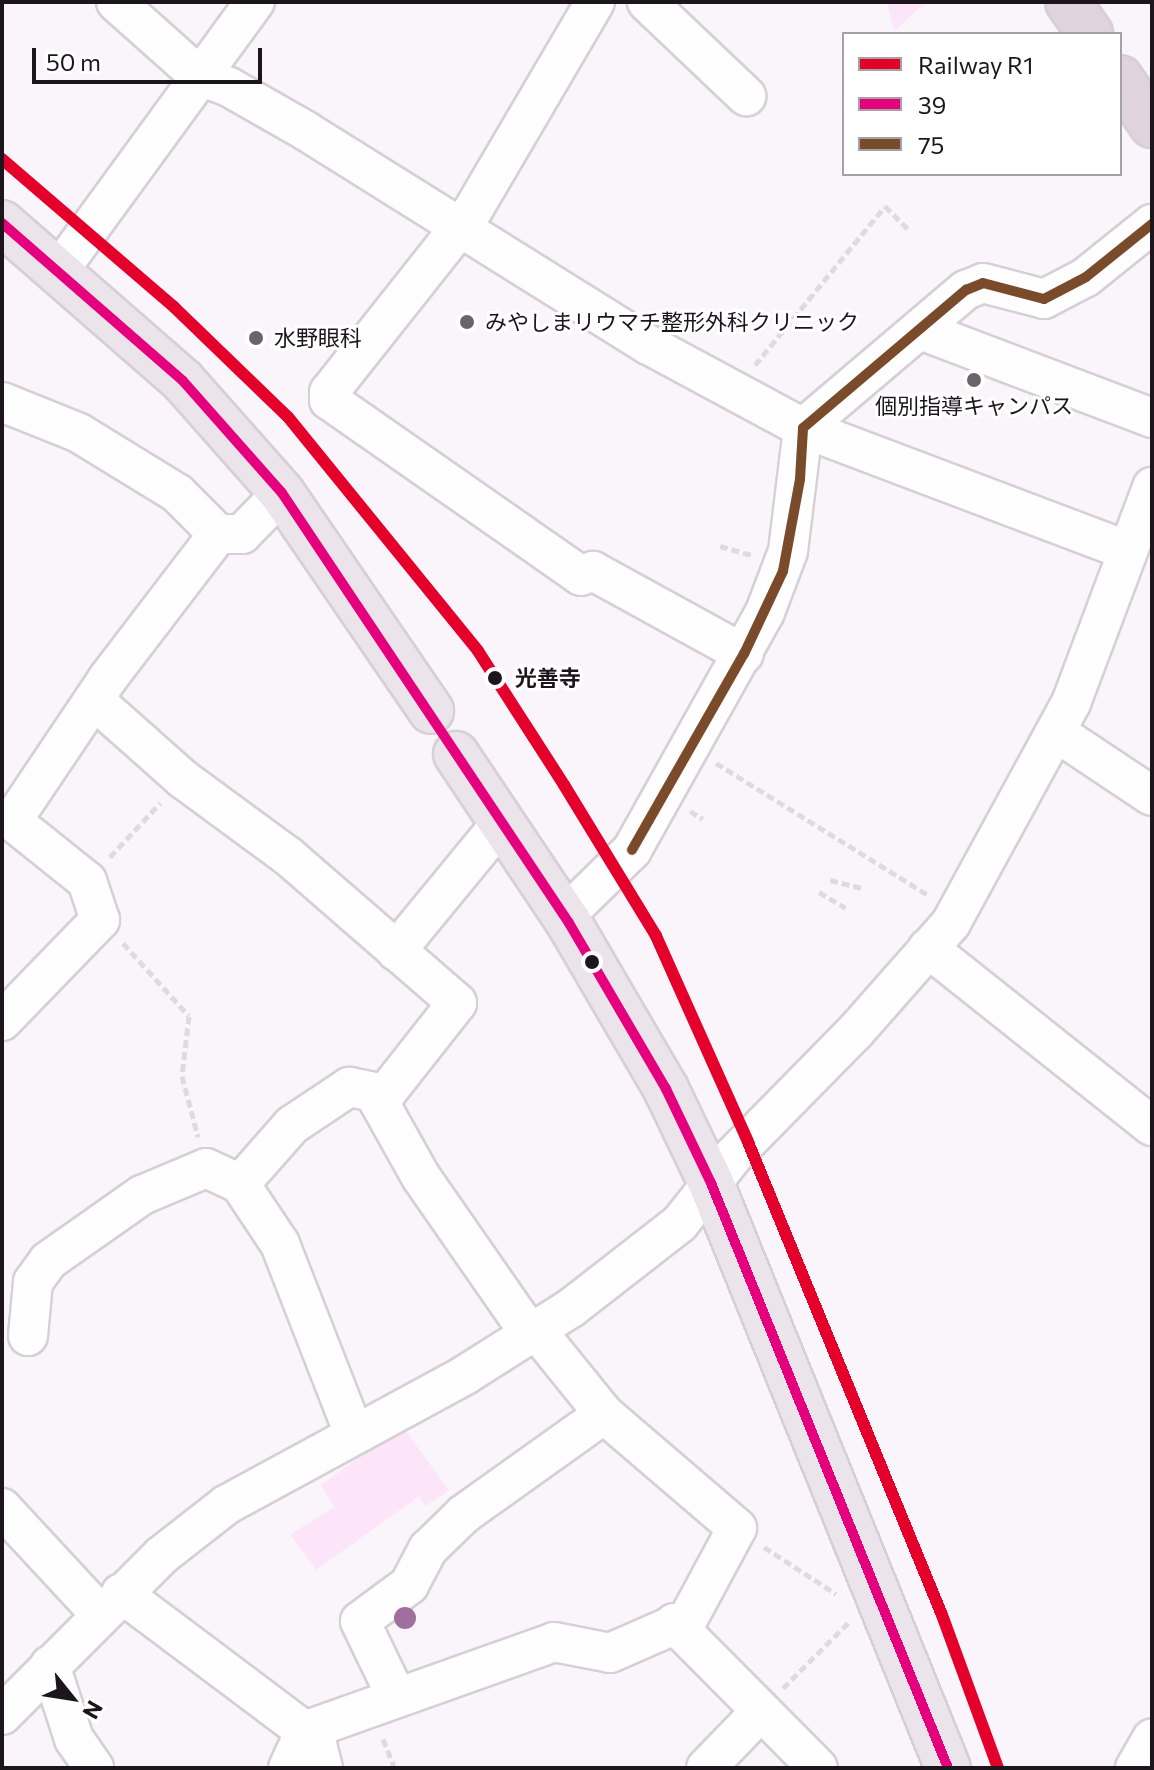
<!DOCTYPE html>
<html>
<head>
<meta charset="utf-8">
<style>
  body { margin:0 }
  #map { position:relative; width:1154px; height:1770px; overflow:hidden; background:#faf5fa; font-family:Commissioner,"Noto Sans JP",sans-serif }
  div>[style] { position:absolute }
  [style*='--x'] { left:calc(var(--x)*1px); top:calc(var(--y)*1px); width:calc(var(--w)*1px); rotate:calc(var(--a)*1deg) }
  .green>* { inset:0; background:#fce4f9 }
  .path>* { height:5px; margin-top:-2.5px; transform-origin:0; background:repeating-linear-gradient(90deg,#dddcdd 0 8px,transparent 0 12px) }
  .roads { filter:drop-shadow(2px 0 #d5d0d5) drop-shadow(-2px 0 #d5d0d5) drop-shadow(0 2px #d5d0d5) drop-shadow(0 -2px #d5d0d5) }
  .minor>* { height:38px; margin:-19px; padding:0 19px; transform-origin:19px; border-radius:19px; background:#fefefe }
  .major>* { height:44px; margin:-22px; padding:0 22px; transform-origin:22px; border-radius:22px; background:#ebe4eb }
  .highway>* { height:44px; margin:-22px; padding:0 22px; transform-origin:22px; border-radius:22px; background:#ded3de }
  .bus-1>* { height:10px; margin:-5px; padding:0 5px; transform-origin:5px; border-radius:5px; background:#e5007d }
  .bus-2>* { height:10px; margin:-5px; padding:0 5px; transform-origin:5px; border-radius:5px; background:#7a4b2a }
  .rail-1>* { height:12px; margin:-6px; padding:0 6px; transform-origin:6px; border-radius:6px; background:#e4002b }
  .trees>* { width:22px; height:22px; margin:-11px; border-radius:50%; background:#9f709e }
  .dots>* { width:22px; height:22px; translate:-50% -50%; box-sizing:border-box; border:4px solid #fff; border-radius:50% }
  span { translate:-50% -50%; white-space:nowrap; text-align:center; line-height:1.15; -webkit-text-stroke:6px #fff; paint-order:stroke }
  .poi-label { font-size:22px; color:#1c161c }
  .left { translate:0 -50%; text-align:left }
  .stop-label { font-size:22px; color:#1c161c; font-weight:700 }
  .frame { position:absolute; inset:0; border:4px solid #1c161c; pointer-events:none }
  .legend { position:absolute; left:842px; top:32px; width:280px; height:144px; box-sizing:border-box; background:#fff; border:2px solid #a4a2a4; margin:0; padding:10px 14px; list-style:none; font-size:24px; color:#1c161c }
  .legend li { display:flex; align-items:center; gap:16px; height:40px }
  .legend b { width:40px; border:2px solid #a4a2a4 }
  .north { position:absolute; left:32px; top:1658px; width:80px; height:80px; -webkit-text-stroke:6px #fff; paint-order:stroke; rotate:120deg; font-size:22px; font-weight:700; line-height:32px; text-align:center; color:#1c161c }
  .north::after { content:''; display:block; margin:auto; width:28px; height:36px; background:#1c161c; clip-path:polygon(50% 0,100% 100%,50% 72%,0 100%) }
  .scale { position:absolute; left:32px; top:48px; width:230px; height:36px; box-sizing:border-box; border:4px solid #1c161c; border-top:0; padding-left:10px; font-size:24px; line-height:28px; white-space:nowrap; color:#1c161c; -webkit-text-stroke:6px #fff; paint-order:stroke }
</style>
</head>
<body>
<div id="map">
  <div class="green">
    <i style="clip-path:polygon(887px 2px,926px 2px,894px 31px)"></i>
    <i style="clip-path:polygon(402px 1426px,449px 1490px,426px 1506px,418px 1497px,316px 1570px,290px 1535px,334px 1507px,321px 1485px)"></i>
  </div>
  <div class="path">
    <i style="--x:755;--y:365;--w:205;--a:-50.7"></i>
    <i style="--x:885;--y:206;--w:34;--a:45"></i>
    <i style="--x:720;--y:546;--w:35;--a:16"></i>
    <i style="--x:716;--y:763;--w:250;--a:31.9"></i>
    <i style="--x:690;--y:811;--w:15;--a:32"></i>
    <i style="--x:110;--y:857;--w:74;--a:-47.2"></i>
    <i style="--x:830;--y:880;--w:32;--a:14"></i>
    <i style="--x:819;--y:892;--w:31;--a:31"></i>
    <i style="--x:123;--y:943;--w:98;--a:47.9"></i>
    <i style="--x:189;--y:1016;--w:60;--a:96.7"></i>
    <i style="--x:182;--y:1076;--w:63;--a:75.3"></i>
    <i style="--x:764;--y:1547;--w:86;--a:33.1"></i>
    <i style="--x:783;--y:1688;--w:93;--a:-45"></i>
    <i style="--x:383;--y:1739;--w:31;--a:68"></i>
  </div>
  <div class="roads">
    <div class="minor">
      <i style="--x:116;--y:2;--w:111;--a:41.7"></i>
      <i style="--x:199;--y:76;--w:32;--a:20"></i>
      <i style="--x:229;--y:87;--w:89;--a:29.7"></i>
      <i style="--x:306;--y:131;--w:404;--a:32"></i>
      <i style="--x:649;--y:345;--w:175;--a:28.3"></i>
      <i style="--x:803;--y:428;--w:347;--a:20.7"></i>
      <i style="--x:595;--y:2;--w:245;--a:120.4"></i>
      <i style="--x:471;--y:213;--w:228;--a:128.4"></i>
      <i style="--x:329;--y:392;--w:8;--a:90"></i>
      <i style="--x:329;--y:400;--w:307;--a:34.9"></i>
      <i style="--x:581;--y:576;--w:13;--a:-23"></i>
      <i style="--x:593;--y:571;--w:172;--a:28.8"></i>
      <i style="--x:647;--y:2;--w:137;--a:43.5"></i>
      <i style="--x:60;--y:269;--w:331;--a:-53.9"></i>
      <i style="--x:923;--y:331;--w:245;--a:20.8"></i>
      <i style="--x:2;--y:402;--w:83;--a:21.9"></i>
      <i style="--x:79;--y:433;--w:115;--a:31.5"></i>
      <i style="--x:177;--y:493;--w:58;--a:45"></i>
      <i style="--x:94;--y:700;--w:119;--a:41.6"></i>
      <i style="--x:183;--y:779;--w:130;--a:36.3"></i>
      <i style="--x:288;--y:856;--w:224;--a:41"></i>
      <i style="--x:457;--y:1003;--w:126;--a:128.2"></i>
      <i style="--x:379;--y:1102;--w:86;--a:60.8"></i>
      <i style="--x:421;--y:1177;--w:175;--a:55.2"></i>
      <i style="--x:1056;--y:732;--w:115;--a:33.7"></i>
      <i style="--x:561;--y:911;--w:21;--a:-28"></i>
      <i style="--x:580;--y:901;--w:73;--a:-44.4"></i>
      <i style="--x:632;--y:850;--w:273;--a:-60.8"></i>
      <i style="--x:765;--y:612;--w:65;--a:-69.3"></i>
      <i style="--x:788;--y:551;--w:124;--a:-83"></i>
      <i style="--x:803;--y:428;--w:214;--a:-40.3"></i>
      <i style="--x:966;--y:290;--w:18;--a:-22"></i>
      <i style="--x:983;--y:283;--w:63;--a:14.7"></i>
      <i style="--x:1044;--y:299;--w:47;--a:-27.6"></i>
      <i style="--x:1086;--y:277;--w:85;--a:-38.8"></i>
      <i style="--x:928;--y:948;--w:286;--a:38.5"></i>
      <i style="--x:396;--y:951;--w:166;--a:-50.6"></i>
      <i style="--x:2;--y:1021;--w:141;--a:-45.9"></i>
      <i style="--x:100;--y:920;--w:41;--a:-108.4"></i>
      <i style="--x:87;--y:881;--w:96;--a:-141.3"></i>
      <i style="--x:12;--y:821;--w:172;--a:-56.1"></i>
      <i style="--x:108;--y:678;--w:181;--a:-52.6"></i>
      <i style="--x:218;--y:534;--w:24;--a:0"></i>
      <i style="--x:242;--y:534;--w:57;--a:-45.7"></i>
      <i style="--x:240;--y:1184;--w:79;--a:-48.6"></i>
      <i style="--x:292;--y:1125;--w:69;--a:-33.7"></i>
      <i style="--x:349;--y:1087;--w:37;--a:11"></i>
      <i style="--x:28;--y:1336;--w:54;--a:-84.7"></i>
      <i style="--x:33;--y:1282;--w:26;--a:-54"></i>
      <i style="--x:48;--y:1261;--w:115;--a:-35.1"></i>
      <i style="--x:142;--y:1195;--w:69;--a:-22.9"></i>
      <i style="--x:206;--y:1168;--w:38;--a:25"></i>
      <i style="--x:240;--y:1184;--w:72;--a:56.3"></i>
      <i style="--x:280;--y:1244;--w:204;--a:68.7"></i>
      <i style="--x:2;--y:1508;--w:144;--a:47.2"></i>
      <i style="--x:121;--y:1593;--w:230;--a:36.9"></i>
      <i style="--x:674;--y:1623;--w:204;--a:45.2"></i>
      <i style="--x:50;--y:1665;--w:78;--a:72"></i>
      <i style="--x:74;--y:1739;--w:35;--a:55"></i>
      <i style="--x:397;--y:1698;--w:85;--a:-115.7"></i>
      <i style="--x:360;--y:1621;--w:61;--a:-36.3"></i>
      <i style="--x:409;--y:1585;--w:41;--a:-62.2"></i>
      <i style="--x:428;--y:1549;--w:50;--a:-44.2"></i>
      <i style="--x:464;--y:1514;--w:172;--a:-35.5"></i>
      <i style="--x:2;--y:1715;--w:226;--a:-45"></i>
      <i style="--x:162;--y:1555;--w:81;--a:-38"></i>
      <i style="--x:226;--y:1505;--w:272;--a:-28.5"></i>
      <i style="--x:465;--y:1375;--w:125;--a:-32.3"></i>
      <i style="--x:571;--y:1308;--w:138;--a:-37.9"></i>
      <i style="--x:680;--y:1223;--w:87;--a:-51.5"></i>
      <i style="--x:734;--y:1155;--w:173;--a:-45.5"></i>
      <i style="--x:855;--y:1032;--w:145;--a:-48.6"></i>
      <i style="--x:951;--y:923;--w:251;--a:-61.4"></i>
      <i style="--x:1071;--y:703;--w:231;--a:-69.4"></i>
      <i style="--x:313;--y:1728;--w:41;--a:76"></i>
      <i style="--x:288;--y:1768;--w:41;--a:-65.3"></i>
      <i style="--x:305;--y:1731;--w:9;--a:-21"></i>
      <i style="--x:313;--y:1728;--w:256;--a:-19.6"></i>
      <i style="--x:554;--y:1642;--w:57;--a:11.1"></i>
      <i style="--x:610;--y:1653;--w:85;--a:-23.6"></i>
      <i style="--x:688;--y:1619;--w:103;--a:-61.7"></i>
      <i style="--x:737;--y:1528;--w:175;--a:-139.4"></i>
      <i style="--x:604;--y:1414;--w:108;--a:-129"></i>
      <i style="--x:706;--y:1768;--w:78;--a:-46"></i>
      <i style="--x:1135;--y:1768;--w:34;--a:-60"></i>
    </div>
    <div class="major">
      <i style="--x:2;--y:223;--w:240;--a:41.1"></i>
      <i style="--x:183;--y:381;--w:149;--a:48.5"></i>
      <i style="--x:282;--y:493;--w:264;--a:55.6"></i>
      <i style="--x:456;--y:754;--w:203;--a:56.2"></i>
      <i style="--x:569;--y:923;--w:192;--a:59.7"></i>
      <i style="--x:666;--y:1089;--w:104;--a:64.4"></i>
      <i style="--x:711;--y:1183;--w:631;--a:67.95"></i>
    </div>
    <div class="highway">
      <i style="--x:1068;--y:2;--w:39;--a:55"></i>
      <i style="--x:1120;--y:78;--w:57;--a:55.8"></i>
    </div>
  </div>
  <div class="bus-1">
    <i style="--x:2;--y:223;--w:240;--a:41.1"></i>
    <i style="--x:183;--y:381;--w:149;--a:48.5"></i>
    <i style="--x:282;--y:493;--w:517;--a:56.28"></i>
    <i style="--x:569;--y:923;--w:192;--a:59.7"></i>
    <i style="--x:666;--y:1089;--w:104;--a:64.4"></i>
    <i style="--x:711;--y:1183;--w:631;--a:67.95"></i>
  </div>
  <div class="bus-2">
    <i style="--x:632;--y:850;--w:226;--a:-60.3"></i>
    <i style="--x:744;--y:654;--w:92;--a:-64.8"></i>
    <i style="--x:783;--y:571;--w:94;--a:-79.5"></i>
    <i style="--x:800;--y:479;--w:51;--a:-86.6"></i>
    <i style="--x:803;--y:428;--w:214;--a:-40.3"></i>
    <i style="--x:966;--y:290;--w:18;--a:-22"></i>
    <i style="--x:983;--y:283;--w:63;--a:14.7"></i>
    <i style="--x:1044;--y:299;--w:47;--a:-27.6"></i>
    <i style="--x:1086;--y:277;--w:85;--a:-38.8"></i>
  </div>
  <div class="rail-1">
    <i style="--x:2;--y:159;--w:227;--a:40.7"></i>
    <i style="--x:174;--y:307;--w:158;--a:44"></i>
    <i style="--x:288;--y:417;--w:301;--a:50.9"></i>
    <i style="--x:478;--y:651;--w:159;--a:57.3"></i>
    <i style="--x:564;--y:785;--w:177;--a:58.6"></i>
    <i style="--x:656;--y:936;--w:226;--a:65.9"></i>
    <i style="--x:748;--y:1142;--w:511;--a:67.7"></i>
    <i style="--x:942;--y:1615;--w:163;--a:69.9"></i>
  </div>
  <div class="trees">
    <i style="left:405px;top:1618px"></i>
  </div>
  <div class="dots">
    <i style="left:467px;top:322px;background:#6a646a"></i>
    <i style="left:256px;top:338px;background:#6a646a"></i>
    <i style="left:974px;top:380px;background:#6a646a"></i>
    <i style="left:495px;top:678px;background:#1c161c"></i>
    <i style="left:592px;top:962px;background:#1c161c"></i>
  </div>
  <div class="poi-label">
    <span class="left" style="left:485px;top:322px">みやしまリウマチ整形外科クリニック</span>
    <span class="left" style="left:274px;top:338px">水野眼科</span>
    <span style="left:974px;top:406px">個別指導キャンパス</span>
  </div>
  <div class="stop-label">
    <span class="left" style="left:515px;top:678px">光善寺</span>
  </div>
  <div class="frame"></div>
  <ul class="legend">
  <li><b style="height:10px;background:#e4002b"></b>Railway R1</li>
  <li><b style="height:10px;background:#e5007d"></b>39</li>
  <li><b style="height:10px;background:#7a4b2a"></b>75</li>
  </ul>
  <div class="north">N</div>
  <div class="scale">50 m</div>
</div>
</body>
</html>
